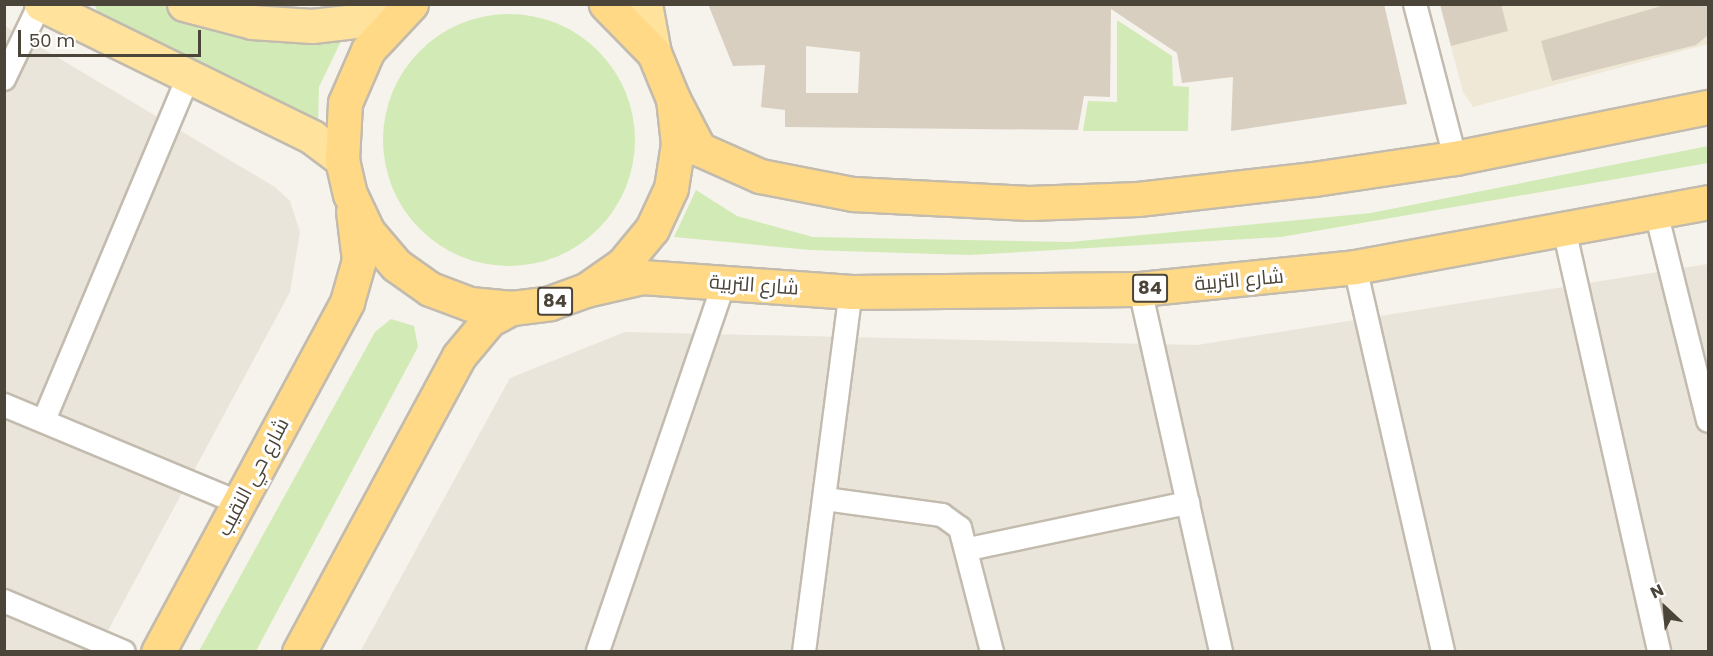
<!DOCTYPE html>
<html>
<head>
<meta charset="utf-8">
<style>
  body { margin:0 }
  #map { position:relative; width:1713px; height:656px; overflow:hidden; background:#f6f3ec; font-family:Poppins,Cairo,sans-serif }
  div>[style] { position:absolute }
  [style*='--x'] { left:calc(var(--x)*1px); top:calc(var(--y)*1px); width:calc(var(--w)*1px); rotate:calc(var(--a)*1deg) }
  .residential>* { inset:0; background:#eae5da }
  .education>* { inset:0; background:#efe8d6 }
  .green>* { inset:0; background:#d2eab5 }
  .round { border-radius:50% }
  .building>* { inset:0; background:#d8cfc1 }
  .roads { filter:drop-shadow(2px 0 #c2bbae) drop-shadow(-2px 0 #c2bbae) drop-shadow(0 2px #c2bbae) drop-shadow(0 -2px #c2bbae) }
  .minor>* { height:22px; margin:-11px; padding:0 11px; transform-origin:11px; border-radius:11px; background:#fff }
  .primary>* { height:33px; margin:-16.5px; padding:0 16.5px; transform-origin:16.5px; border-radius:16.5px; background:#ffe39c }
  .trunk>* { height:33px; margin:-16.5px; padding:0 16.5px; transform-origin:16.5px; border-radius:16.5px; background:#ffd985 }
  span { translate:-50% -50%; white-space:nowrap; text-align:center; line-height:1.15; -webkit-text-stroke:6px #fff; paint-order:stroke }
  .shield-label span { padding:2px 4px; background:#fff; border:2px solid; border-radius:4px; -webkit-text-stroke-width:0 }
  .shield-label { font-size:18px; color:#4b4439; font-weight:700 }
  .street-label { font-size:20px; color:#4b4439 }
  .frame { position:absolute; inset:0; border:6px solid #4b4439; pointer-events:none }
  .north { position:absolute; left:1635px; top:578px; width:60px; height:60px; -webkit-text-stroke:4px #fff; paint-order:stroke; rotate:334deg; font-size:16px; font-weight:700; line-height:24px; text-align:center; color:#4b4439 }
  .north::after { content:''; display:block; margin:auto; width:21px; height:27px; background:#4b4439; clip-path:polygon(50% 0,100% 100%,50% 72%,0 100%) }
  .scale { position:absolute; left:18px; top:30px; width:183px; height:27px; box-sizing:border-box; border:3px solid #4b4439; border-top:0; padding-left:8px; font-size:18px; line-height:21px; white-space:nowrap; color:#4b4439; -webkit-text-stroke:4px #fff; paint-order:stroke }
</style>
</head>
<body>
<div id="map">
  <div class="residential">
    <i style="clip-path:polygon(5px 26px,275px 187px,290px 201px,300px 232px,290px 292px,97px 651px,5px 652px)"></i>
    <i style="clip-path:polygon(1708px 264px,1708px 651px,360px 652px,510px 378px,625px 332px,1197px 345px)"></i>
  </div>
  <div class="education">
    <i style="clip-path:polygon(1440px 5px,1708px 5px,1708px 44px,1473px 107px,1463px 92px)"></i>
  </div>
  <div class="green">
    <i style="clip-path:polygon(94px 4px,158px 5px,342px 39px,319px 87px,318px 122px,101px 18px)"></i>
    <i class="round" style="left:383px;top:14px;width:252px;height:252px"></i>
    <i style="clip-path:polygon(1117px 20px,1172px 56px,1173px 86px,1189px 87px,1188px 131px,1083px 131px,1088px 101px,1117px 102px)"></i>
    <i style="clip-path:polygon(1708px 146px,1708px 163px,1281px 237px,969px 255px,810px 250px,674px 237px,696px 190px,737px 216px,813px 237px,1070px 242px,1371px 213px)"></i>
    <i style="clip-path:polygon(391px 319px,414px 326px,418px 347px,256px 651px,199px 651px,375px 332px)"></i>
  </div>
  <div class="building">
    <i style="clip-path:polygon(evenodd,708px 4px,1384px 4px,1407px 104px,1231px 131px,1233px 77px,1182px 83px,1177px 53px,1111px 9px,1110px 97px,1084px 96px,1078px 130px,785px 127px,785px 110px,761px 107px,765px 65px,733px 66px,708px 4px,806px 46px,860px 52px,858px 93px,806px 93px,806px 46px)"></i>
    <i style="clip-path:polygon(1440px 4px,1501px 4px,1508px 31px,1451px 46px)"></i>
    <i style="clip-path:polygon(1668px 4px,1708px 4px,1708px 35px,1696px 45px,1552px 81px,1541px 41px)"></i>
  </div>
  <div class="roads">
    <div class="minor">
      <i style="--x:1415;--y:4;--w:159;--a:75.4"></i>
      <i style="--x:4;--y:79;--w:83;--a:-64.4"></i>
      <i style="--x:1656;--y:212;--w:215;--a:76"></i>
      <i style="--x:1564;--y:229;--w:434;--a:77.3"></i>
      <i style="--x:1355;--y:267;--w:395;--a:77.1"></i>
      <i style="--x:1140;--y:289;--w:372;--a:77.4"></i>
      <i style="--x:4;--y:405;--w:255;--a:22.6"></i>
      <i style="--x:44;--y:420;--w:369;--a:-67.2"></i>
      <i style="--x:825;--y:499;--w:118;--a:7.8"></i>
      <i style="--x:942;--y:515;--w:22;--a:36"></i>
      <i style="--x:960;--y:528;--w:128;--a:75.5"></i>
      <i style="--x:969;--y:549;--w:224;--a:-11.9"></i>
      <i style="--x:4;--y:601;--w:130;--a:23"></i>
      <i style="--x:598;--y:651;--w:389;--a:-71.1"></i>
      <i style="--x:804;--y:652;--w:363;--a:-82.6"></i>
    </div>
    <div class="primary">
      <i style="--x:41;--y:4;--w:302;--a:26.1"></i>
      <i style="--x:312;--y:137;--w:38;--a:37"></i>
      <i style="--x:184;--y:4;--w:70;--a:14.8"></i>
      <i style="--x:252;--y:22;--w:60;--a:3.8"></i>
      <i style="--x:312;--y:26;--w:52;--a:-6.6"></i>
      <i style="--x:364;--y:20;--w:44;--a:-15.9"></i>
      <i style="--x:645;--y:4;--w:50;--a:79.6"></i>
    </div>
    <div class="trunk">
      <i style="--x:411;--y:4;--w:63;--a:133.1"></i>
      <i style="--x:368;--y:50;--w:58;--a:113.5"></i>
      <i style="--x:345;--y:103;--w:57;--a:93"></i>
      <i style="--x:342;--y:160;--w:35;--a:77"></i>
      <i style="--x:350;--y:194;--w:42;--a:64.7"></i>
      <i style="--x:368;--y:232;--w:43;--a:49.7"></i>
      <i style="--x:396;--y:265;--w:42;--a:35.2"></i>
      <i style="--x:430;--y:289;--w:43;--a:20.6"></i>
      <i style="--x:470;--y:304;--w:42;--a:5.4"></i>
      <i style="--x:512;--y:308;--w:38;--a:-7"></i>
      <i style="--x:550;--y:303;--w:38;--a:-20"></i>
      <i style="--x:586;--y:290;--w:45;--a:-35.1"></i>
      <i style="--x:623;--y:264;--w:45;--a:-50.4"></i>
      <i style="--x:652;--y:229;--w:45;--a:-65.1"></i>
      <i style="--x:671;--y:188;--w:45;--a:-81"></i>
      <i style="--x:678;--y:144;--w:45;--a:-96.3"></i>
      <i style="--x:673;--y:99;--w:50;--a:-112.4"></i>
      <i style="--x:654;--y:53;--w:69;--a:-134.4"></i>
      <i style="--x:673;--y:99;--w:56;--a:62.5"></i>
      <i style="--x:699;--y:149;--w:67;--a:23.9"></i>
      <i style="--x:760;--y:176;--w:95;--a:11"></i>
      <i style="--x:853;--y:194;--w:176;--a:2.9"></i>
      <i style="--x:1029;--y:203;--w:109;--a:-2.1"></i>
      <i style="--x:1138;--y:199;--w:177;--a:-6.5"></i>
      <i style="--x:1314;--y:179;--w:143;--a:-8.5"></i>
      <i style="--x:1455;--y:158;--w:258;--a:-11.4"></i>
      <i style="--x:586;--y:290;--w:57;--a:-13.1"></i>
      <i style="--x:642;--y:277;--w:210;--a:4.1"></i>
      <i style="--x:851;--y:292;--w:289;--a:-0.6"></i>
      <i style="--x:1140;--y:289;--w:216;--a:-5.8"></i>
      <i style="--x:1355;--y:267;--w:359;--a:-10.4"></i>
      <i style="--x:158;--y:652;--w:398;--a:-61.6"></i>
      <i style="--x:347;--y:302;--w:44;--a:-74.1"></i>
      <i style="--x:359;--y:260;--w:49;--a:-97"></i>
      <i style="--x:299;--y:652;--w:336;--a:-61.6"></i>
      <i style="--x:459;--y:356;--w:47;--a:-50.2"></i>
      <i style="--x:489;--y:320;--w:26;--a:-28"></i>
    </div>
  </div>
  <div class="shield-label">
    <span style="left:1150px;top:288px">84</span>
    <span style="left:555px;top:301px">84</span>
  </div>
  <div class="street-label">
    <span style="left:1239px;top:280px;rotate:-5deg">شارع التربية</span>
    <span style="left:754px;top:285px;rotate:4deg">شارع التربية</span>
    <span style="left:253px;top:477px;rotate:-62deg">شارع حي النقيب</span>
  </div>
  <div class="frame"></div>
  <div class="north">N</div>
  <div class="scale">50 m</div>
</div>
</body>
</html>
